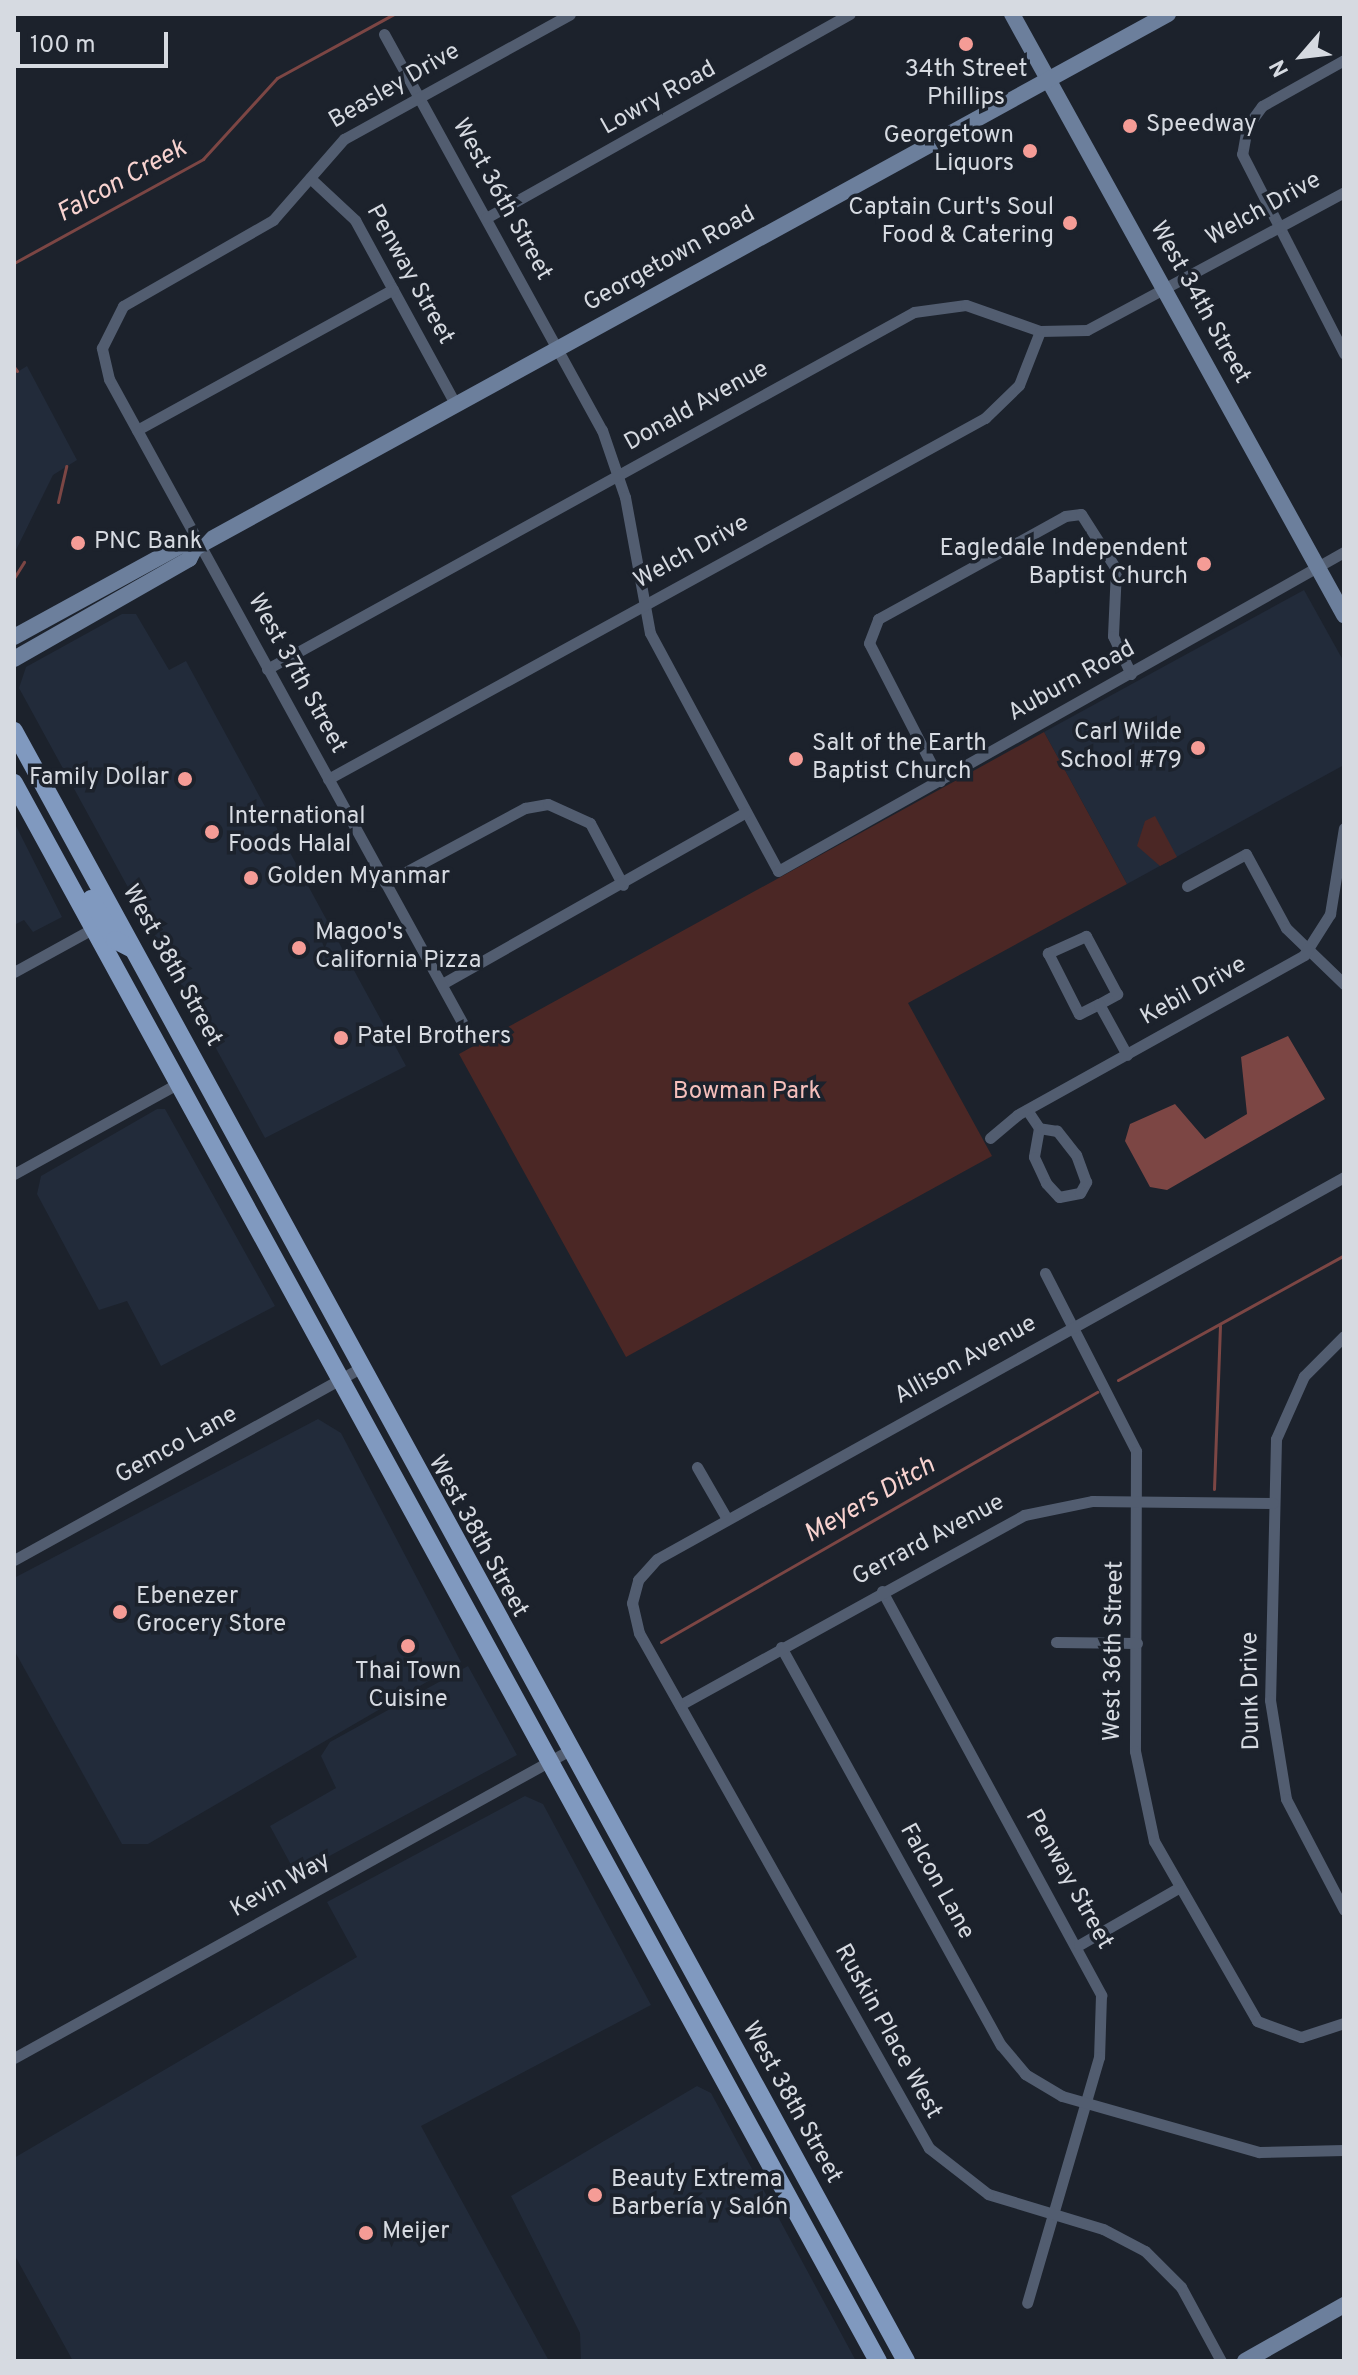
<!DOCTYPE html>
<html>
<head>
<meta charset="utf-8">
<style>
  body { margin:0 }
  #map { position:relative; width:1358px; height:2375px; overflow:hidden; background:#1c222c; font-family:Overpass,sans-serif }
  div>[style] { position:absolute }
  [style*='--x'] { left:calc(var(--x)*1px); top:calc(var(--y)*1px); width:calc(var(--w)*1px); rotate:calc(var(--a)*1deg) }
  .built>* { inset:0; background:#222b3a }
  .green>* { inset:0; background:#4b2725 }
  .water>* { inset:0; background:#7c4644 }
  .stream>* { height:3px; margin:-1.5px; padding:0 1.5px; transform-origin:1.5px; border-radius:1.5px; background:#7c4644 }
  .street>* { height:11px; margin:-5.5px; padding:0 5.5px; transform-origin:5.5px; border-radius:5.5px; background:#525d70 }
  .secondary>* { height:16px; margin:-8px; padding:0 8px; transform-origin:8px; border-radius:8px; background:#6c7f9c }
  .primary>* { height:18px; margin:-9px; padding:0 9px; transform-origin:9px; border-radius:9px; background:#8099bf }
  .dots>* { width:22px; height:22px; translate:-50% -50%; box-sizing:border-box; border:4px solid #1c222c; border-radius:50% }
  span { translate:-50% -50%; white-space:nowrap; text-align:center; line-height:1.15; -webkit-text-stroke:7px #1c222c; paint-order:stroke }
  .poi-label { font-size:24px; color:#d6dae1 }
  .left { translate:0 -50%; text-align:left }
  .right { translate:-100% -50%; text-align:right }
  .street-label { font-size:24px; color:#d6dae1 }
  .park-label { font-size:24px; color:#f5bfbb }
  .water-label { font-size:26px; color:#f8d3d0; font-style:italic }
  .frame { position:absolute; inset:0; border:16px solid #d6dae1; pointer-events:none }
  .north { position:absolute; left:1262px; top:16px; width:80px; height:80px; -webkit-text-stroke:6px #1c222c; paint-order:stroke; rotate:242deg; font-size:22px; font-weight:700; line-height:32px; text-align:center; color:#d6dae1 }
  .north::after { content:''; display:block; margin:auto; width:28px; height:36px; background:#d6dae1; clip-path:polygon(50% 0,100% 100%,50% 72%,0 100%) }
  .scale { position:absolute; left:16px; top:32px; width:152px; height:36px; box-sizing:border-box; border:4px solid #d6dae1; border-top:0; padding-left:10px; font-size:24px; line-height:28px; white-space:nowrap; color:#d6dae1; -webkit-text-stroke:6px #1c222c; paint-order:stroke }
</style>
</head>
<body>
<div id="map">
  <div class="built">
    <i style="clip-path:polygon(27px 366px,77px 460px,53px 475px,14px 554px,14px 374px)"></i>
    <i style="clip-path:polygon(1304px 590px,1344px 662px,1344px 765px,1127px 884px,1044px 732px)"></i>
    <i style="clip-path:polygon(122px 614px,136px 614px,169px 670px,186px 661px,406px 1066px,265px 1138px,19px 688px,26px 667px)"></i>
    <i style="clip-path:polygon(14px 822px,62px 917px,33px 932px,24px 920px,14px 925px)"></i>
    <i style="clip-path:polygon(157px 1109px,165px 1109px,275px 1306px,161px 1366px,127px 1301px,99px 1310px,37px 1194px,41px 1176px)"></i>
    <i style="clip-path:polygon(318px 1419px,341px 1433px,461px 1662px,148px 1844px,122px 1844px,14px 1650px,14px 1578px)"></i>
    <i style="clip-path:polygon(468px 1666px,517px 1755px,296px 1874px,270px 1826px,336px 1788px,321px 1756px,330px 1742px)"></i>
    <i style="clip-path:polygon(525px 1796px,543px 1804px,651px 2005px,421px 2126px,549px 2361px,73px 2361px,14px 2254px,14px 2158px,357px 1957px,327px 1902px)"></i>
    <i style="clip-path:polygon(697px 2086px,711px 2093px,856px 2361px,581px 2361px,580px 2333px,511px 2196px)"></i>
  </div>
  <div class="green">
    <i style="clip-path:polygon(1044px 732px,1127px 884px,908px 1003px,992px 1156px,626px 1357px,459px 1054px)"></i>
    <i style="clip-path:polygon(1155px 816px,1177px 857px,1160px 866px,1137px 846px,1145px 821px)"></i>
  </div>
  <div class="water">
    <i style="clip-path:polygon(1288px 1036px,1325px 1099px,1167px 1190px,1150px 1187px,1125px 1141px,1130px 1124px,1175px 1104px,1205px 1139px,1247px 1114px,1241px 1057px)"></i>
  </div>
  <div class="stream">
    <i style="--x:14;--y:263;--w:216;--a:-28.8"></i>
    <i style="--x:203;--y:159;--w:110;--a:-47.6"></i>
    <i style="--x:277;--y:78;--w:133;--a:-28.7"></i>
    <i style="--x:14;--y:367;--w:5;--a:53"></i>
    <i style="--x:58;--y:502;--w:37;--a:-77"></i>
    <i style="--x:14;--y:578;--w:19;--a:-58"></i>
    <i style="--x:1118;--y:1380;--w:258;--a:-28.9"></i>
    <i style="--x:1214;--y:1489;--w:164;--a:-87.9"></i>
    <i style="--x:661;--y:1642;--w:503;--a:-29.83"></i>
  </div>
  <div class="street">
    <i style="--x:384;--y:34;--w:452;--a:61.2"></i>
    <i style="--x:602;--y:430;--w:71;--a:71.1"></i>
    <i style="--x:625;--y:497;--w:138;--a:79.6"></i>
    <i style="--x:650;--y:633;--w:270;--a:61.7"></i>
    <i style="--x:778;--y:871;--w:650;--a:-29.41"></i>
    <i style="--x:1344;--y:60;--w:94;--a:150.7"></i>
    <i style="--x:1262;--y:106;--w:26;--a:126"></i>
    <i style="--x:1247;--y:127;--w:27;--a:100"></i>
    <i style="--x:1242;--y:154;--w:224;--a:62.9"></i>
    <i style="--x:310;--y:178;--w:62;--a:43"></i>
    <i style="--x:355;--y:220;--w:211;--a:61.4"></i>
    <i style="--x:486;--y:218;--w:417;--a:-29.3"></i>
    <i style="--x:137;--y:430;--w:292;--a:-28.8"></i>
    <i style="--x:267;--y:669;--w:739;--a:-28.89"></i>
    <i style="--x:914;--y:312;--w:52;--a:-7.7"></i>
    <i style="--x:966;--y:305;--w:78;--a:19.4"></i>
    <i style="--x:1040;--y:331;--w:47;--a:-1.2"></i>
    <i style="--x:1087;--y:330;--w:292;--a:-28.2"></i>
    <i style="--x:328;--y:779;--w:750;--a:-28.79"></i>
    <i style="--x:985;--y:418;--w:47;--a:-44.1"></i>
    <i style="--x:1019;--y:385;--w:58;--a:-68.7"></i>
    <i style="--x:940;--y:781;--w:155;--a:-117.2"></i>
    <i style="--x:869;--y:643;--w:26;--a:-69"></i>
    <i style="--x:878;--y:619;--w:213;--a:-28.8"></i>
    <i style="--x:1065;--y:516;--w:16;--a:-7"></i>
    <i style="--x:1081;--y:514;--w:65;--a:57.5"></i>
    <i style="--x:1116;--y:569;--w:67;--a:92.6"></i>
    <i style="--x:1113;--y:636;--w:42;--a:64.7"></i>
    <i style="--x:385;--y:883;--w:159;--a:-28.2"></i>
    <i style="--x:525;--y:808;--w:23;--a:-10"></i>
    <i style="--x:548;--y:804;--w:46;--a:24.3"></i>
    <i style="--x:590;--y:823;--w:70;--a:62"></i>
    <i style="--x:1187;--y:886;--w:67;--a:-28.5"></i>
    <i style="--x:1246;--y:854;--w:84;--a:61.6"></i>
    <i style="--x:1286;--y:928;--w:81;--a:44"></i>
    <i style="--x:14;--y:972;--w:91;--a:-28.8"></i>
    <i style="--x:442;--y:984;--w:349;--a:-29.5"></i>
    <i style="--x:1099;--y:1004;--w:21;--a:-29"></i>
    <i style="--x:1117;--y:994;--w:66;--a:-118.1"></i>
    <i style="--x:1086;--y:936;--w:42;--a:155.9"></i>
    <i style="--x:1048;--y:953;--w:68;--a:63.1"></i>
    <i style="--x:1079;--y:1014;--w:22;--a:-27"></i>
    <i style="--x:1099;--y:1004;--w:58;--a:61.2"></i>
    <i style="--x:469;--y:1035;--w:748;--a:-118.76"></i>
    <i style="--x:109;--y:379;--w:32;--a:-103"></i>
    <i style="--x:102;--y:348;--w:47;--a:-63.4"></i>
    <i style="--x:123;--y:306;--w:173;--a:-29.8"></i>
    <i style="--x:273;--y:220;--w:108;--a:-48.8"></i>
    <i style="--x:344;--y:139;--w:258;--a:-28.9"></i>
    <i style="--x:1027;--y:1110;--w:22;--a:56"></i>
    <i style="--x:1039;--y:1128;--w:29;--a:100"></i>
    <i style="--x:1034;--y:1157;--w:29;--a:65"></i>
    <i style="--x:1046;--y:1183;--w:19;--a:47"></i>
    <i style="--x:1059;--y:1197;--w:21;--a:-11"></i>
    <i style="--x:1080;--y:1193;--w:13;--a:-61"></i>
    <i style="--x:1086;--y:1182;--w:29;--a:-110"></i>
    <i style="--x:1076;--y:1155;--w:31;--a:-128"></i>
    <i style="--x:1057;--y:1131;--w:18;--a:-171"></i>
    <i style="--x:990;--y:1138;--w:35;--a:-40"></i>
    <i style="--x:1017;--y:1115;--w:329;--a:-29.1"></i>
    <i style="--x:1304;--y:955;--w:49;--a:-57.6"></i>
    <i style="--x:1330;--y:914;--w:87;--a:-80.8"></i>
    <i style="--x:14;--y:1174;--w:188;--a:-28.9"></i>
    <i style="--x:1045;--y:1273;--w:200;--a:62.9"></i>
    <i style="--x:1136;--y:1451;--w:300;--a:90.2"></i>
    <i style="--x:1135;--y:1751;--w:92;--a:78.1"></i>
    <i style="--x:1154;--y:1841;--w:207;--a:60.2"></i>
    <i style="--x:1257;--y:2021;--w:47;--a:20"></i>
    <i style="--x:1301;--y:2037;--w:45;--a:-18"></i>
    <i style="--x:1344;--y:1336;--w:57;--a:135"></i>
    <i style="--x:1304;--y:1376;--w:69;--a:114"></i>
    <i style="--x:1276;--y:1439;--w:261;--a:91.3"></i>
    <i style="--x:1270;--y:1700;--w:100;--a:80.8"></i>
    <i style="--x:1286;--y:1799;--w:125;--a:62.4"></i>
    <i style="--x:697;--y:1467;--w:60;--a:60"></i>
    <i style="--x:14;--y:1560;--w:394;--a:-29"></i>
    <i style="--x:882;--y:1591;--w:460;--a:61.5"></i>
    <i style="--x:1101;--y:1995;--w:62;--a:91.8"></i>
    <i style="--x:1099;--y:2057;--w:256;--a:106.3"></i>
    <i style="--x:1056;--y:1642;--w:81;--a:0.7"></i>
    <i style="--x:781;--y:1647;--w:455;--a:61.1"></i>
    <i style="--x:1001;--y:2045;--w:38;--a:50"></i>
    <i style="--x:1025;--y:2074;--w:43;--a:30.7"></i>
    <i style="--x:1062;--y:2096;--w:205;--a:15.9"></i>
    <i style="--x:1259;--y:2152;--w:85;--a:-1.3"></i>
    <i style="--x:680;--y:1705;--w:393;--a:-28.9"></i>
    <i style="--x:1024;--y:1515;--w:69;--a:-11.6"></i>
    <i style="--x:1092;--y:1501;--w:181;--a:0.6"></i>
    <i style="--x:1079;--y:1945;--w:114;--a:-29.9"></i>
    <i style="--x:14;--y:2058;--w:633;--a:-28.99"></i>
    <i style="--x:1221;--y:2361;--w:84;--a:-118.4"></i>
    <i style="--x:1181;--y:2287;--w:51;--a:-135"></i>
    <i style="--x:1145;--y:2251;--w:47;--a:-152.4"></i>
    <i style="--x:1103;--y:2229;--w:120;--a:-163.1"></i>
    <i style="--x:988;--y:2194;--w:75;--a:-142.1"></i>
    <i style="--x:929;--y:2148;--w:591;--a:-119.38"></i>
    <i style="--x:639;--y:1633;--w:31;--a:-103"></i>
    <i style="--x:632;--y:1603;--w:24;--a:-75"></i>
    <i style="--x:638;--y:1580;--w:28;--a:-48"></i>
    <i style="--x:657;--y:1559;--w:786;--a:-29.08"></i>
  </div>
  <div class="secondary">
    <i style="--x:1012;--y:14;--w:687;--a:61.08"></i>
    <i style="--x:14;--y:637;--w:192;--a:-28.7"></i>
    <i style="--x:182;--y:545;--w:13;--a:13"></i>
    <i style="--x:14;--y:659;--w:202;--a:-29.7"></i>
    <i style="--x:189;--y:559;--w:13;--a:-61"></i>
    <i style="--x:195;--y:548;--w:1110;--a:-28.76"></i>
    <i style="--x:1245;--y:2361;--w:114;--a:-29.5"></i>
  </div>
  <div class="primary">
    <i style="--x:14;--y:731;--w:1858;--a:61.31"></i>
    <i style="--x:14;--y:783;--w:1799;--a:61.3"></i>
    <i style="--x:91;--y:899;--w:48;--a:59.7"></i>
    <i style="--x:115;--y:940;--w:18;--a:27"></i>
  </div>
  <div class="dots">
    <i style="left:966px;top:44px;background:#f59c96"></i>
    <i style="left:1130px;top:126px;background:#f59c96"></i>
    <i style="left:1030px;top:151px;background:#f59c96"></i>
    <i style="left:1070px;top:223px;background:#f59c96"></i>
    <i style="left:78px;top:543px;background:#f59c96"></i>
    <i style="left:1204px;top:564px;background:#f59c96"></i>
    <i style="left:1198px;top:748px;background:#f59c96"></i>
    <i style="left:796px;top:759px;background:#f59c96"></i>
    <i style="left:185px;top:779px;background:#f59c96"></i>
    <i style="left:212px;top:832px;background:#f59c96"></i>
    <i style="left:251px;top:878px;background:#f59c96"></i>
    <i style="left:299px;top:948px;background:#f59c96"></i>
    <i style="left:341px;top:1038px;background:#f59c96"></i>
    <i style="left:120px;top:1612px;background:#f59c96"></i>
    <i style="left:408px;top:1646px;background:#f59c96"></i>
    <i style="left:595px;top:2195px;background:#f59c96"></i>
    <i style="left:366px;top:2233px;background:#f59c96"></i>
  </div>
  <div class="poi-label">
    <span style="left:966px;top:85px">34th Street<br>Phillips</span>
    <span class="left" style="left:1146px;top:126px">Speedway</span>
    <span class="right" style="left:1014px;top:151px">Georgetown<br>Liquors</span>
    <span class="right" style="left:1054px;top:223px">Captain Curt's Soul<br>Food &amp; Catering</span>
    <span class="left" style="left:94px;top:543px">PNC Bank</span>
    <span class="right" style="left:1188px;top:564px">Eagledale Independent<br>Baptist Church</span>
    <span class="right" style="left:1182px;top:748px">Carl Wilde<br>School #79</span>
    <span class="left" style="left:812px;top:759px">Salt of the Earth<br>Baptist Church</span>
    <span class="right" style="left:169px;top:779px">Family Dollar</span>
    <span class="left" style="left:228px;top:832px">International<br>Foods Halal</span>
    <span class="left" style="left:267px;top:878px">Golden Myanmar</span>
    <span class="left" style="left:315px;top:948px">Magoo's<br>California Pizza</span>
    <span class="left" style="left:357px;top:1038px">Patel Brothers</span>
    <span class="left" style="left:136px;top:1612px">Ebenezer<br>Grocery Store</span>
    <span style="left:408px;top:1687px">Thai Town<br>Cuisine</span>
    <span class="left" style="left:611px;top:2195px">Beauty Extrema<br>Barbería y Salón</span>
    <span class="left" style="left:382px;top:2233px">Meijer</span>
  </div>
  <div class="street-label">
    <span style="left:395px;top:87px;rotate:-30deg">Beasley Drive</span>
    <span style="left:659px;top:99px;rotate:-29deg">Lowry Road</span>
    <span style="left:501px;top:200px;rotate:61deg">West 36th Street</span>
    <span style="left:1264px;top:210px;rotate:-29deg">Welch Drive</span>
    <span style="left:670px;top:260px;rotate:-29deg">Georgetown Road</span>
    <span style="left:409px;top:275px;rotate:61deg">Penway Street</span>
    <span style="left:1199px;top:303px;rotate:61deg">West 34th Street</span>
    <span style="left:697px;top:407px;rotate:-29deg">Donald Avenue</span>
    <span style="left:692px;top:553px;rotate:-29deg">Welch Drive</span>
    <span style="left:296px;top:674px;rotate:61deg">West 37th Street</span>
    <span style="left:1072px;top:682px;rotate:-29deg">Auburn Road</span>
    <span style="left:171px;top:966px;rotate:61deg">West 38th Street</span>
    <span style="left:1194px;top:992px;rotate:-29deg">Kebil Drive</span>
    <span style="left:966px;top:1361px;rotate:-29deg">Allison Avenue</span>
    <span style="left:177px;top:1446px;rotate:-29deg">Gemco Lane</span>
    <span style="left:477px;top:1537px;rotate:61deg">West 38th Street</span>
    <span style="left:929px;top:1541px;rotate:-28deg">Gerrard Avenue</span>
    <span style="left:1115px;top:1651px;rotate:-89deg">West 36th Street</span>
    <span style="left:1252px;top:1691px;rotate:-91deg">Dunk Drive</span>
    <span style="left:1068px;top:1880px;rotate:61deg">Penway Street</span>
    <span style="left:936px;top:1882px;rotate:61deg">Falcon Lane</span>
    <span style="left:281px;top:1886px;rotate:-29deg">Kevin Way</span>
    <span style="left:887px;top:2032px;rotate:61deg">Ruskin Place West</span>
    <span style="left:791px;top:2103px;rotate:61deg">West 38th Street</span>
  </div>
  <div class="park-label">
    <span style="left:747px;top:1093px">Bowman Park</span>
  </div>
  <div class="water-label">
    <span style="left:122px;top:182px;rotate:-29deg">Falcon Creek</span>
    <span style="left:870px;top:1501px;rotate:-30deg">Meyers Ditch</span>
  </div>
  <div class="frame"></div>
  <div class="north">N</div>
  <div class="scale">100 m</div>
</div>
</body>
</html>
